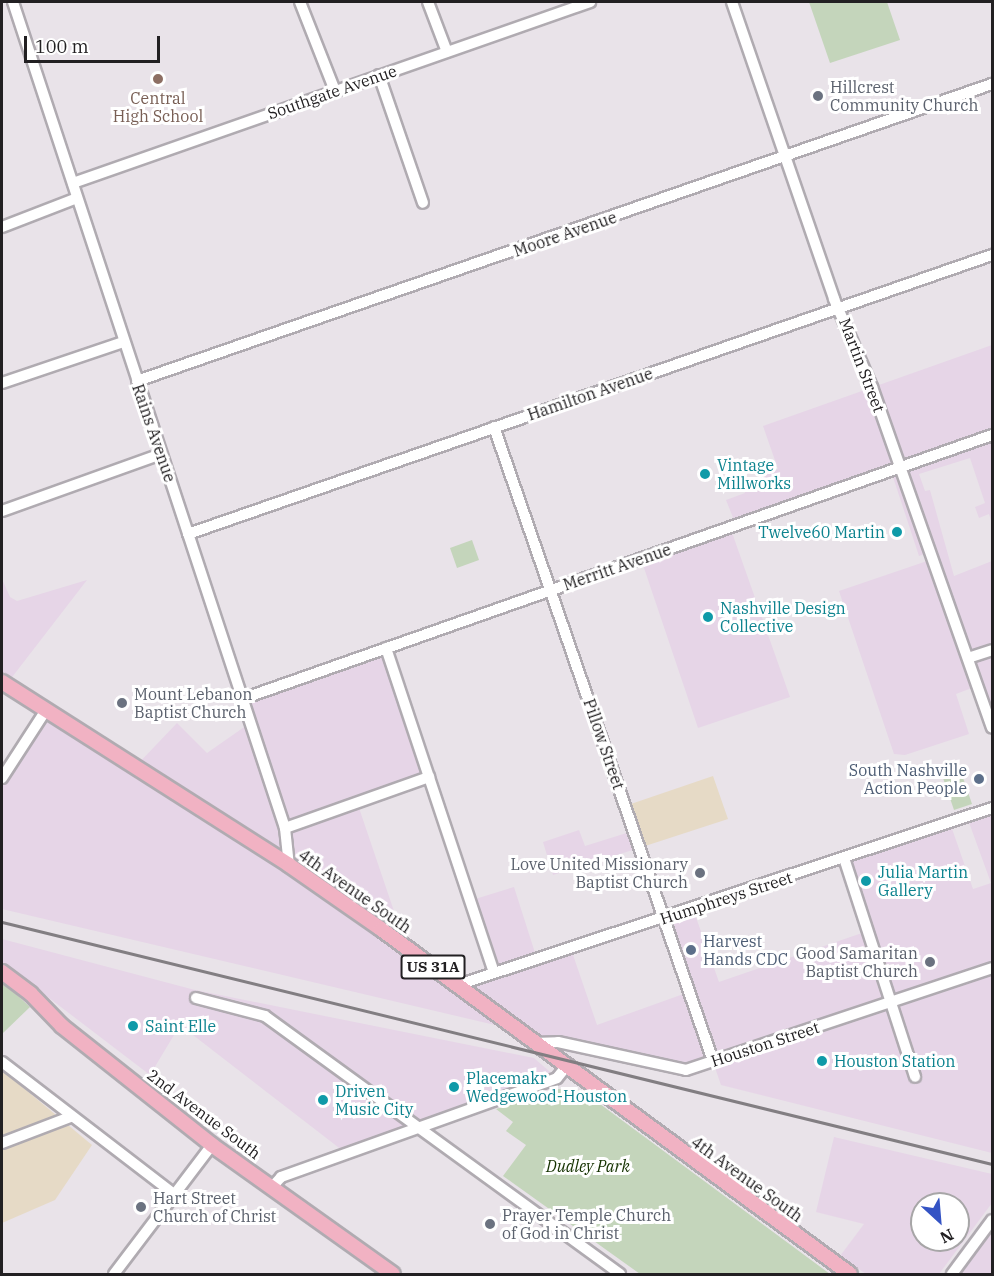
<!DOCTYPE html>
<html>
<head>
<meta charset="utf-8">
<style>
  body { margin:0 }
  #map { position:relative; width:994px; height:1276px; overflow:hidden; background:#e9e3e9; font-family:"IBM Plex Serif",serif }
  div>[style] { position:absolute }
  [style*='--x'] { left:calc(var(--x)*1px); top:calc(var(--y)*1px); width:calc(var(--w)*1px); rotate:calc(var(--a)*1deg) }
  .commercial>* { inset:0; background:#e6d5e7 }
  .industrial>* { inset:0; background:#e6dac6 }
  .green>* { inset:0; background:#c4d5bb }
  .roads { filter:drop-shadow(2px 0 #b0abb1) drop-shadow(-2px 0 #b0abb1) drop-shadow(0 2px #b0abb1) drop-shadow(0 -2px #b0abb1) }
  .minor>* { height:10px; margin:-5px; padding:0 5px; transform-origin:5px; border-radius:5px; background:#fff }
  .major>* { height:14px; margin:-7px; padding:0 7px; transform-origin:7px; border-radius:7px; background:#f1b2c3 }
  .rail>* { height:3px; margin:-1.5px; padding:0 1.5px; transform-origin:1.5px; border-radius:1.5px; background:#827e82 }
  .dots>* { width:16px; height:16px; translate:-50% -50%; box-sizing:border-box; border:3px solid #fff; border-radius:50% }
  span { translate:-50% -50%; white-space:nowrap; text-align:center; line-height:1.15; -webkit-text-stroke:6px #fff; paint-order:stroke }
  .shield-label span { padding:2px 4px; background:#fff; border:2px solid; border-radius:4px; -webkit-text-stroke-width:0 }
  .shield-label { font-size:15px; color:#222022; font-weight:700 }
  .worship-label { font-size:16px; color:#5b616d }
  .left { translate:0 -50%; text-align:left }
  .right { translate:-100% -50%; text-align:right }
  .street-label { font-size:16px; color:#222022 }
  .education-label { font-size:16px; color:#785e54 }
  .culture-label { font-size:16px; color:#0d838f }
  .service-label { font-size:16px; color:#4e5e75 }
  .park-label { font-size:16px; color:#153200; font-style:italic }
  .frame { position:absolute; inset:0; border:3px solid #222022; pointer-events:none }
  .north { position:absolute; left:910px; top:1192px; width:60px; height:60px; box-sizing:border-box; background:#fff; border:2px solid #a7a6a7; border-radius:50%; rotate:154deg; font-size:16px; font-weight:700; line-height:24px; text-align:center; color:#222022 }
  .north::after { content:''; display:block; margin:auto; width:21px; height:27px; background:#3453c4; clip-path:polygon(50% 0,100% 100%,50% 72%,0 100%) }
  .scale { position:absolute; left:24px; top:36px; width:136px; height:27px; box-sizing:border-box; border:3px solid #222022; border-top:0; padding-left:8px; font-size:18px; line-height:21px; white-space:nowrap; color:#222022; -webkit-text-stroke:4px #fff; paint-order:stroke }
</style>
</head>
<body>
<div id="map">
  <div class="commercial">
    <i style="clip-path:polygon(992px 345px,992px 524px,989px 514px,979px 518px,975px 507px,985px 503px,970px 458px,919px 474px,925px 491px,930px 490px,954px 576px,992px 561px,992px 728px,977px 686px,956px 694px,969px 734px,905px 755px,894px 754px,839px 591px,933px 559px,930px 552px,919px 556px,891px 471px,736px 525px,726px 500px,745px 493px,742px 483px,778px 469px,763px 426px)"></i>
    <i style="clip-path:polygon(730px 527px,790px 697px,698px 728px,641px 559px)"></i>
    <i style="clip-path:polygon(2px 579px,10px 597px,17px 601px,87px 580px,6px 685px,2px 682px)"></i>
    <i style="clip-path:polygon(386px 648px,429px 777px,357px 802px,398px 923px,382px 928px,459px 985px,494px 973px,472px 900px,514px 887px,537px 959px,571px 949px,597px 1025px,689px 992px,664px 918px,693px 909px,719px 982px,865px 932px,844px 858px,950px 823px,973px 889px,991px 883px,967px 817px,992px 808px,992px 1153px,721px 1085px,713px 1062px,686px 1070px,550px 1042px,516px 1030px,2px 909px,2px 778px,46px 710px,135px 767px,177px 723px,207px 753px,250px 723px,242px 699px)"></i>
    <i style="clip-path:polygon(579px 830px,585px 846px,633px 831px,639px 848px,553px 875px,543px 842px)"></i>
    <i style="clip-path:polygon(2px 939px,195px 990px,534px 1058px,557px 1078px,347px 1154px,180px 1025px,150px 1075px,2px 962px)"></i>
    <i style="clip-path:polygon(evenodd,834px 1137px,992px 1174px,992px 1203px,939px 1274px,866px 1274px,840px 1256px,864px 1224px,816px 1212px,834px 1137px,922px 1204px,958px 1204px,958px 1240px,922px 1240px,922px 1204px)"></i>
    <i style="clip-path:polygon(992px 1220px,992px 1274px,952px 1274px)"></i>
  </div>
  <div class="industrial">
    <i style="clip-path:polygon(713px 776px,728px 819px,639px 848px,625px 806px)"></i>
    <i style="clip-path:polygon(2px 1070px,92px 1145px,55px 1200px,2px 1223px)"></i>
  </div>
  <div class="green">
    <i style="clip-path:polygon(809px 2px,887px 2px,900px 40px,830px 63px)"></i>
    <i style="clip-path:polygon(472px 540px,479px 560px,457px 568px,450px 548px)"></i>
    <i style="clip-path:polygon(961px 772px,972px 804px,954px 810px,943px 778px)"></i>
    <i style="clip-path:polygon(2px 981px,30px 1007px,2px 1034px)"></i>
    <i style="clip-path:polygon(556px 1089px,581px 1090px,830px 1274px,640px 1274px,503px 1176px,526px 1145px,506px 1131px,513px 1122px,496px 1109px)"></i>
  </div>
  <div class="roads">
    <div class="minor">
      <i style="--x:13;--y:2;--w:870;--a:71.77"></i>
      <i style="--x:285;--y:828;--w:37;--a:84"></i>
      <i style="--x:300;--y:2;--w:96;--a:68.5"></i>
      <i style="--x:428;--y:2;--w:53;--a:69.2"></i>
      <i style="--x:732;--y:2;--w:314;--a:71"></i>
      <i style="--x:834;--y:299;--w:96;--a:66.6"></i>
      <i style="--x:872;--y:387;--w:361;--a:70.6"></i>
      <i style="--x:379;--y:75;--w:135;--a:71"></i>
      <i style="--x:73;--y:183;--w:548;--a:-19.29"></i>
      <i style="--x:2;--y:227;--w:80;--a:-21.1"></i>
      <i style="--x:137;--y:381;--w:905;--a:-19.16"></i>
      <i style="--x:2;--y:383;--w:128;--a:-18.7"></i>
      <i style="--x:494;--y:427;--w:671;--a:70.94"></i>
      <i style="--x:2;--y:511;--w:169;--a:-19.7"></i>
      <i style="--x:188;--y:534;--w:851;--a:-19.14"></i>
      <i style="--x:386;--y:648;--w:342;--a:71.6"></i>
      <i style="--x:968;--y:658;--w:25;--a:-18"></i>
      <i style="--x:242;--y:699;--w:795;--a:-19.39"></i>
      <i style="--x:2;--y:778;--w:81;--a:-57.1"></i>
      <i style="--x:285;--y:828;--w:153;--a:-19.5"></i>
      <i style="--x:844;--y:858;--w:230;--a:72"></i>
      <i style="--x:458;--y:985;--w:563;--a:-18.34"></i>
      <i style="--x:196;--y:998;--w:71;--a:14.6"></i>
      <i style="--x:265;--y:1016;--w:439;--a:36"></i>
      <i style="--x:533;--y:1043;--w:25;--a:-2"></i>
      <i style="--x:558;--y:1042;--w:131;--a:12.3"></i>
      <i style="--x:686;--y:1070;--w:323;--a:-18.4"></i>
      <i style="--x:2;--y:1062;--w:217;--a:37.5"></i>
      <i style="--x:2;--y:1143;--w:73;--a:-20.9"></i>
      <i style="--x:273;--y:1186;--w:12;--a:-48"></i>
      <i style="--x:281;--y:1177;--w:293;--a:-19.7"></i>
      <i style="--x:557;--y:1078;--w:13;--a:-51"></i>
      <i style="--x:114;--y:1274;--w:162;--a:-52.8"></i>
      <i style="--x:952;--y:1274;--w:67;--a:-53.5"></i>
    </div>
    <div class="major">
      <i style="--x:2;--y:682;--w:340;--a:32.5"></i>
      <i style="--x:289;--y:865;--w:112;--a:34.8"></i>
      <i style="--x:381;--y:929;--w:582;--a:36.34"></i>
      <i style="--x:2;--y:972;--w:36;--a:37"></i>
      <i style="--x:31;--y:994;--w:45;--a:45.9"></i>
      <i style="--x:62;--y:1026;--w:191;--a:38.4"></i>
      <i style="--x:212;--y:1145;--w:222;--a:35.5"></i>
    </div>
  </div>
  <div class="rail">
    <i style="--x:2;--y:922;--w:1019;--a:13.74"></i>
  </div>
  <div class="dots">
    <i style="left:158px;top:79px;background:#8d6e63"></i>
    <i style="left:818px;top:96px;background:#6b7280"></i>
    <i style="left:705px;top:474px;background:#0f9aa8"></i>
    <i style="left:897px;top:532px;background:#0f9aa8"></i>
    <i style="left:708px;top:617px;background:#0f9aa8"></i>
    <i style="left:122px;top:703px;background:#6b7280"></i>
    <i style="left:979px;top:779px;background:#5c6f8a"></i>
    <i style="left:700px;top:873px;background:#6b7280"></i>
    <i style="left:866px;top:881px;background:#0f9aa8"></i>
    <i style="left:691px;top:950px;background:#5c6f8a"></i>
    <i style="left:930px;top:962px;background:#6b7280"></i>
    <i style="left:133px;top:1026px;background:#0f9aa8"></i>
    <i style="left:822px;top:1061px;background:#0f9aa8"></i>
    <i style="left:454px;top:1087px;background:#0f9aa8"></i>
    <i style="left:323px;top:1100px;background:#0f9aa8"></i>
    <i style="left:141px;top:1207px;background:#6b7280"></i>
    <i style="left:490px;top:1224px;background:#6b7280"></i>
  </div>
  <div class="shield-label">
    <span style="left:433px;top:967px">US 31A</span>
  </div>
  <div class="worship-label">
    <span class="left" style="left:830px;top:96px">Hillcrest<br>Community Church</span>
    <span class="left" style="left:134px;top:703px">Mount Lebanon<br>Baptist Church</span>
    <span class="right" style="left:688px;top:873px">Love United Missionary<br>Baptist Church</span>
    <span class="right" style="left:918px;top:962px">Good Samaritan<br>Baptist Church</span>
    <span class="left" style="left:153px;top:1207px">Hart Street<br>Church of Christ</span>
    <span class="left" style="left:502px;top:1224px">Prayer Temple Church<br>of God in Christ</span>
  </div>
  <div class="street-label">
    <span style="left:332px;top:92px;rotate:-19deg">Southgate Avenue</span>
    <span style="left:565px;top:234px;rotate:-19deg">Moore Avenue</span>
    <span style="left:862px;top:365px;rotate:69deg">Martin Street</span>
    <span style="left:590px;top:394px;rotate:-19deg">Hamilton Avenue</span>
    <span style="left:154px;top:433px;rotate:71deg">Rains Avenue</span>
    <span style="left:617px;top:567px;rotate:-19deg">Merritt Avenue</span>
    <span style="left:604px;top:744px;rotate:71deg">Pillow Street</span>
    <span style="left:355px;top:891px;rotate:35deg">4th Avenue South</span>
    <span style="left:726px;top:898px;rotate:-18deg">Humphreys Street</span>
    <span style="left:765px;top:1044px;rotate:-18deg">Houston Street</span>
    <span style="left:204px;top:1114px;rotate:37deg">2nd Avenue South</span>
    <span style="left:747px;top:1179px;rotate:36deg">4th Avenue South</span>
  </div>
  <div class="education-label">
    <span style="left:158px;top:107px">Central<br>High School</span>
  </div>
  <div class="culture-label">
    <span class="left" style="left:717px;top:474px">Vintage<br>Millworks</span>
    <span class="right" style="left:885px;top:532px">Twelve60 Martin</span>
    <span class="left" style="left:720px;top:617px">Nashville Design<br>Collective</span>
    <span class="left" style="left:878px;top:881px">Julia Martin<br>Gallery</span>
    <span class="left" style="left:145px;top:1026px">Saint Elle</span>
    <span class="left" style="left:834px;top:1061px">Houston Station</span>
    <span class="left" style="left:466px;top:1087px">Placemakr<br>Wedgewood-Houston</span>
    <span class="left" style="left:335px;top:1100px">Driven<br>Music City</span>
  </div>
  <div class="service-label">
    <span class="right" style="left:967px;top:779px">South Nashville<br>Action People</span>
    <span class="left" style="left:703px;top:950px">Harvest<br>Hands CDC</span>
  </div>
  <div class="park-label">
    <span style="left:588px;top:1166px">Dudley Park</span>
  </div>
  <div class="frame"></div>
  <div class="north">N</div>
  <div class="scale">100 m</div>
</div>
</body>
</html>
